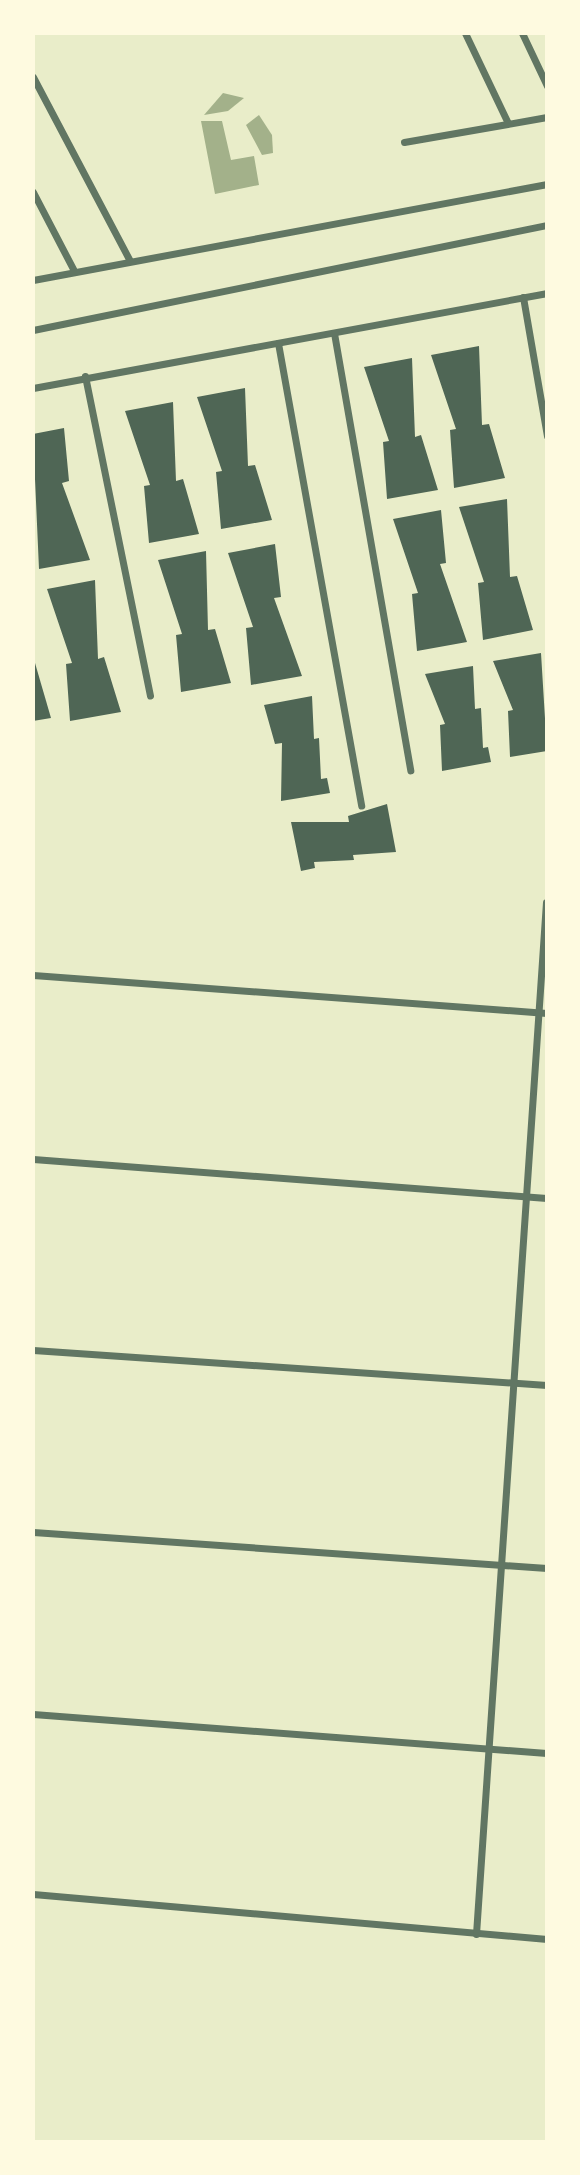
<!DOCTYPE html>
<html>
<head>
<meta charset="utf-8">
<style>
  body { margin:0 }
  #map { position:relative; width:580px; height:2175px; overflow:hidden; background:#e9edc9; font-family:"Asap Condensed",sans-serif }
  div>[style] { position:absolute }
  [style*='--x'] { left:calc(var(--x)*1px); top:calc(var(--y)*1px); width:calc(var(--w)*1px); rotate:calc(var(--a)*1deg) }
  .water>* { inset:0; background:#a3b18a }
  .building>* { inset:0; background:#4f6655 }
  .minor>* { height:7px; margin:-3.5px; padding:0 3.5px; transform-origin:3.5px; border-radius:3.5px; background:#617663 }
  span { translate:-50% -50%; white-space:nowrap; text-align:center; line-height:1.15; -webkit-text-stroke:5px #fefae0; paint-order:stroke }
  .frame { position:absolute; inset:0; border:35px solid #fefae0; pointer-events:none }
</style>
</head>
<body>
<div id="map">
  <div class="water">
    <i style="clip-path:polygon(223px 93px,244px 98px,228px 111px,204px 115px)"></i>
    <i style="clip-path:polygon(259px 115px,272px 135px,273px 153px,262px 155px,246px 125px)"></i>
    <i style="clip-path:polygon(201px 121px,222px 121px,231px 160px,254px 156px,259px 185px,215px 194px)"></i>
  </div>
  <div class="building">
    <i style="clip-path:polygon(479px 346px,482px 425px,489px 424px,505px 478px,454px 488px,450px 430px,456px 429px,431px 355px)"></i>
    <i style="clip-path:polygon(412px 358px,415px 437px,421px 435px,438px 490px,387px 499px,383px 442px,389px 441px,364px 367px)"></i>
    <i style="clip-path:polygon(245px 388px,248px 466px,255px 465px,272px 520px,221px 529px,216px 472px,222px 471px,197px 397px)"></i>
    <i style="clip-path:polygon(173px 402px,176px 481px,183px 479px,199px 534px,149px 543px,144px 486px,150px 485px,125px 411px)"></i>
    <i style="clip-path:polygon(64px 428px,69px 481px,62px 483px,90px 560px,39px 569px,33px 434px)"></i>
    <i style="clip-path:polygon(507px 499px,510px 577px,517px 576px,533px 630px,483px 640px,478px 583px,484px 582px,459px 507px)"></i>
    <i style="clip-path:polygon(441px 510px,446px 563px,440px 564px,467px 642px,417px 651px,412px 594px,418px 593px,393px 519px)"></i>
    <i style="clip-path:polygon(275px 544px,281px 597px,274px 598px,302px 676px,251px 685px,246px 628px,253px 627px,228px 553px)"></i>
    <i style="clip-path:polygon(206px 551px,208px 630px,215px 629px,231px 683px,181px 692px,176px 635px,182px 634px,158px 560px)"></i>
    <i style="clip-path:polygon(95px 580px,98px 659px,104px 657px,121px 712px,70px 721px,66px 664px,72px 663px,47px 589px)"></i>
    <i style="clip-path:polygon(541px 653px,547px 751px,510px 757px,508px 711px,513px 710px,493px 661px)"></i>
    <i style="clip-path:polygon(35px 663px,51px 718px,33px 721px,33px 664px)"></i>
    <i style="clip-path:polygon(473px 666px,475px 709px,481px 708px,483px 748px,488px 747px,491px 762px,442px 771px,440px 725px,445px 724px,425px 674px)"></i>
    <i style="clip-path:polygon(312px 696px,314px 739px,319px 738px,321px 779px,327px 778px,330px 793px,281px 801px,282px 743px,275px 744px,264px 705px)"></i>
    <i style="clip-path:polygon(387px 804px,396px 852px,353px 855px,354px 860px,314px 862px,315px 868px,301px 871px,291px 822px,349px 822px,348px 816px)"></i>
  </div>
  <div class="minor">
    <i style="--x:465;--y:33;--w:100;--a:64.5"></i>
    <i style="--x:522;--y:33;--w:59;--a:64.7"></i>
    <i style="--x:33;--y:77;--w:208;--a:62.2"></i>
    <i style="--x:404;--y:142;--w:145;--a:-9.9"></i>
    <i style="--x:33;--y:192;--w:87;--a:62.5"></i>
    <i style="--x:33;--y:280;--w:523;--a:-10.58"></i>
    <i style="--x:523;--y:297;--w:141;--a:80.2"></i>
    <i style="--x:33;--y:330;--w:525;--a:-11.55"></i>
    <i style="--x:334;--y:333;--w:444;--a:80.1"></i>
    <i style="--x:278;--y:343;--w:470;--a:79.8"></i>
    <i style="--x:85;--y:376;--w:326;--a:78.5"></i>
    <i style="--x:33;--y:388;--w:523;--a:-10.47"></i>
    <i style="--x:33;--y:975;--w:515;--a:4.23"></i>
    <i style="--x:33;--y:1159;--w:515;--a:4.34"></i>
    <i style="--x:33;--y:1350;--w:515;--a:3.9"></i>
    <i style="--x:33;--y:1532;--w:515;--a:4.01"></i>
    <i style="--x:33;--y:1714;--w:515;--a:4.34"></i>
    <i style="--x:33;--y:1894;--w:516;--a:5"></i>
    <i style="--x:476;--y:1934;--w:1034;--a:-86.12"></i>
  </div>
  <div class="frame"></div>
</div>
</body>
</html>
